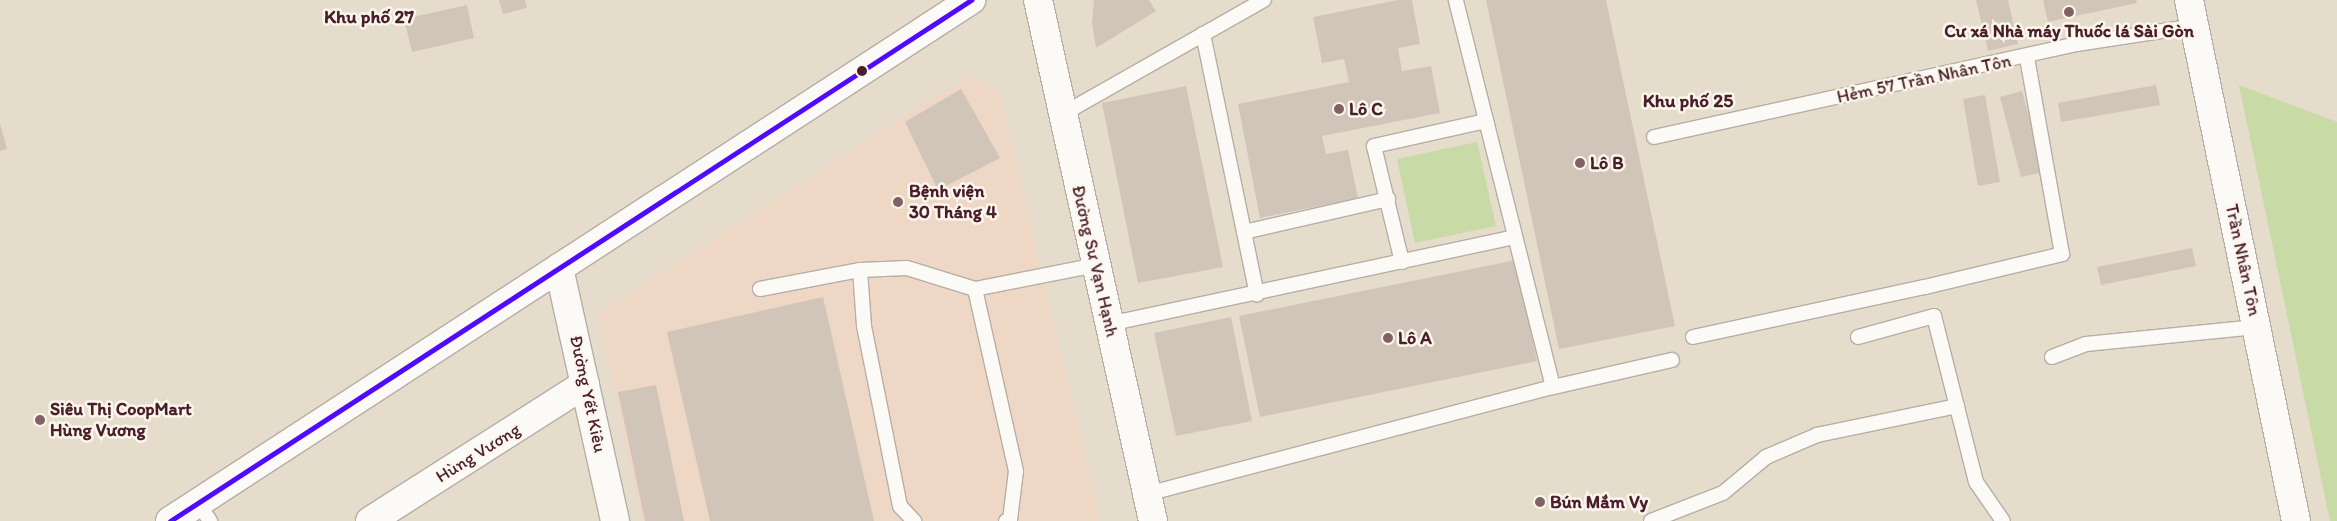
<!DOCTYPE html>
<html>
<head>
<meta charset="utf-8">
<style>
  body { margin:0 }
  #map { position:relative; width:2337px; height:521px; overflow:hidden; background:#e6dccc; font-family:Itim,sans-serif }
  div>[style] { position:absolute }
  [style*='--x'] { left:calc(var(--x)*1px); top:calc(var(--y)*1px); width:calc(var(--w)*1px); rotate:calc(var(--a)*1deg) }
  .built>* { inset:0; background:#eed7c5 }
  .green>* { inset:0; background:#c8dba6 }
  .building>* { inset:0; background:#d1c5b9 }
  .roads { filter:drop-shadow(1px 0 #b7ada4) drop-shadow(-1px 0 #b7ada4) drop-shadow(0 1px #b7ada4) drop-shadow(0 -1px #b7ada4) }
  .service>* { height:14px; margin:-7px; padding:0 7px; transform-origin:7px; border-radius:7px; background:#fbfaf7 }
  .minor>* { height:28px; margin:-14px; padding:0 14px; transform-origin:14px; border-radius:14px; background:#fbfaf7 }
  .tertiary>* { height:28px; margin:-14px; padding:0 14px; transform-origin:14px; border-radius:14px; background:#fbfaf7 }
  .primary>* { height:28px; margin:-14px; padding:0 14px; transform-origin:14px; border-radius:14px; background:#fbfaf7 }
  .bus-1>* { height:5px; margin:-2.5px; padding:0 2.5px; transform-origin:2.5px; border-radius:2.5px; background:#4f0aff }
  .dots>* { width:14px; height:14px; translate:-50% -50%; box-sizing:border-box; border:2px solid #fbf7ec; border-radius:50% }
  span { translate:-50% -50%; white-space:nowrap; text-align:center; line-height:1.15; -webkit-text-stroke:5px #fbf7ec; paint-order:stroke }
  .poi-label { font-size:18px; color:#4a1f2b; font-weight:700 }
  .left { translate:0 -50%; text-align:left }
  .street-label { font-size:18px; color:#4a1f2b }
  .neighbourhood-label { font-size:19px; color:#4a1f2b; font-weight:700 }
</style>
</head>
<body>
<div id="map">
  <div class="built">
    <i style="clip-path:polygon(969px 75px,999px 91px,1100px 521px,642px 521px,598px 314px)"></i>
  </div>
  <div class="green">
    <i style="clip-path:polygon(2239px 85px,2337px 122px,2337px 521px,2330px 521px)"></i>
    <i style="clip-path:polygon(1477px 142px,1496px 226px,1415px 243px,1397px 159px)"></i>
  </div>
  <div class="building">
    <i style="clip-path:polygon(499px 0,525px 0,527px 8px,503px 14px)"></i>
    <i style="clip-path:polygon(1094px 0,1149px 0,1156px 11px,1096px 48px,1092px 23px)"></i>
    <i style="clip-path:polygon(1398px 0,1412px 0,1420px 44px,1398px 48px,1402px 71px,1431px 66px,1440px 113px,1322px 136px,1326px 154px,1348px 150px,1358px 198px,1260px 218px,1238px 104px,1349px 82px,1344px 59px,1322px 63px,1313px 17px)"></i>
    <i style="clip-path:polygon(1486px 0,1606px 0,1675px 326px,1559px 349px)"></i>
    <i style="clip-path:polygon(1976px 0,2008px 0,2018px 44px,1988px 51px)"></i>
    <i style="clip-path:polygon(2043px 0,2136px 0,2137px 3px,2048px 22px)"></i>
    <i style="clip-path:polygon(467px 5px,474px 38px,412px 52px,404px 19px)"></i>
    <i style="clip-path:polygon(2156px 85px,2160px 105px,2061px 122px,2058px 103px)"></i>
    <i style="clip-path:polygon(1186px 86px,1223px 267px,1138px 283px,1102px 103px)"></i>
    <i style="clip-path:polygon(961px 89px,1000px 158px,938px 190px,905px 122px)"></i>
    <i style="clip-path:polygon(2022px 91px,2044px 172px,2021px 177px,2000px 97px)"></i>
    <i style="clip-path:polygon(1985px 95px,2000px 182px,1978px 186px,1963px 99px)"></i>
    <i style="clip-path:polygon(0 123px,7px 149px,0 151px)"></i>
    <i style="clip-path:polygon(2192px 248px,2196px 266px,2101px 285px,2097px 267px)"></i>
    <i style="clip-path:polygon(1516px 260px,1537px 361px,1260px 417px,1239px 316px)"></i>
    <i style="clip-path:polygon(823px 297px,874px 521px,710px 521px,667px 332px)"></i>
    <i style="clip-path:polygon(1231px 317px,1252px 421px,1176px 436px,1154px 333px)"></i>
    <i style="clip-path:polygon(656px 385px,684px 521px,645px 521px,618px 392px)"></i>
  </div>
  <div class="roads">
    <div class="service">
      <i style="--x:1203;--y:34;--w:266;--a:78.3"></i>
      <i style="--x:1063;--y:114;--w:231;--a:-29.6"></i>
      <i style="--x:1654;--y:137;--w:433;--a:-12.4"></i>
      <i style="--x:2077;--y:44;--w:118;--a:-8.7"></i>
      <i style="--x:1244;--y:232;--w:148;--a:-12.9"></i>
      <i style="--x:1402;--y:262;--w:119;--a:-103.6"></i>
      <i style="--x:1374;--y:146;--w:115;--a:-12.6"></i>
      <i style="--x:860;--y:270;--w:56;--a:85.9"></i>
      <i style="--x:864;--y:326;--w:184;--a:78.7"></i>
      <i style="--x:900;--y:506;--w:21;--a:47"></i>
      <i style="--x:760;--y:289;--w:102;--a:-10.8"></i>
      <i style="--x:860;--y:270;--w:47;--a:-2.4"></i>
      <i style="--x:907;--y:268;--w:71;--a:17.2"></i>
      <i style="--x:975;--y:289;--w:123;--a:-11.2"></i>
      <i style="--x:975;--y:289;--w:187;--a:77.3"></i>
      <i style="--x:1016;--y:471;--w:49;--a:97"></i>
      <i style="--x:1010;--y:520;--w:4;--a:166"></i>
      <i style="--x:1109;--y:324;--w:414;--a:-12.1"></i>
      <i style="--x:1693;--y:337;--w:237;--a:-12.2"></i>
      <i style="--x:1925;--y:287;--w:141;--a:-13.5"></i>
      <i style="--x:2062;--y:254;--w:200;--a:-100.1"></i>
      <i style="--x:1858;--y:337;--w:79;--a:-15.4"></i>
      <i style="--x:1934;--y:316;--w:171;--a:75.8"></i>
      <i style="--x:1976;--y:482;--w:47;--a:55.3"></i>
      <i style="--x:2052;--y:357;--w:36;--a:-21"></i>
      <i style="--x:2086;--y:344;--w:171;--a:-5.7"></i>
      <i style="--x:1553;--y:387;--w:122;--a:-12.8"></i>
      <i style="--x:1147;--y:494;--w:420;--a:-14.8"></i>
      <i style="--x:1553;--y:387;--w:399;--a:-104.1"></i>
      <i style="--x:198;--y:503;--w:22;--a:56"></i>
      <i style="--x:1651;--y:521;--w:77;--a:-21.3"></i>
      <i style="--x:1723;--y:493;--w:56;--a:-39.9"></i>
      <i style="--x:1766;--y:457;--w:56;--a:-23.3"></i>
      <i style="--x:1817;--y:435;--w:143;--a:-11.7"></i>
    </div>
    <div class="minor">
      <i style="--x:559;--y:268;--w:259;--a:77.5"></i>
      <i style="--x:370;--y:521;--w:255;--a:-32.5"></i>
    </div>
    <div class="tertiary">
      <i style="--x:1038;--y:0;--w:534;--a:77.55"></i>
      <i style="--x:2189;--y:0;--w:532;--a:78.39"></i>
    </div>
    <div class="primary">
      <i style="--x:170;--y:521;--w:956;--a:-33.04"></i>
    </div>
  </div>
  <div class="bus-1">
    <i style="--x:170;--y:521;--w:956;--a:-33.04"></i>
  </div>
  <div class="dots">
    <i style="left:2069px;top:12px;background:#816163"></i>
    <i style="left:862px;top:71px;background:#4a1f2b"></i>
    <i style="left:1339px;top:109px;background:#816163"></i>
    <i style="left:1580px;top:163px;background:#816163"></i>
    <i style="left:898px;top:202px;background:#816163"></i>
    <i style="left:1388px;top:338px;background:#816163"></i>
    <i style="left:40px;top:420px;background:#816163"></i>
    <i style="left:1540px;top:502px;background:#816163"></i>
  </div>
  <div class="poi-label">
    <span style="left:2069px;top:31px">Cư xá Nhà máy Thuốc lá Sài Gòn</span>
    <span class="left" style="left:1349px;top:109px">Lô C</span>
    <span class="left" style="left:1590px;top:163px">Lô B</span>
    <span class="left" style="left:909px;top:202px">Bệnh viện<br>30 Tháng 4</span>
    <span class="left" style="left:1398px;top:338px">Lô A</span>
    <span class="left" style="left:50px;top:420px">Siêu Thị CoopMart<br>Hùng Vương</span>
    <span class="left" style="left:1550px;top:502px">Bún Mắm Vy</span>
  </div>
  <div class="street-label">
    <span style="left:1924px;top:79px;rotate:-12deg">Hẻm 57 Trần Nhân Tôn</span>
    <span style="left:2243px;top:260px;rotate:78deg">Trần Nhân Tôn</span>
    <span style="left:1095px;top:261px;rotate:77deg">Đường Sư Vạn Hạnh</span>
    <span style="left:588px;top:394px;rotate:78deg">Đường Yết Kiêu</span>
    <span style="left:478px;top:453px;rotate:-32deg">Hùng Vương</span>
  </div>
  <div class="neighbourhood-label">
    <span style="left:369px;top:17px">Khu phố 27</span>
    <span style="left:1688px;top:101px">Khu phố 25</span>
  </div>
</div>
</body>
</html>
